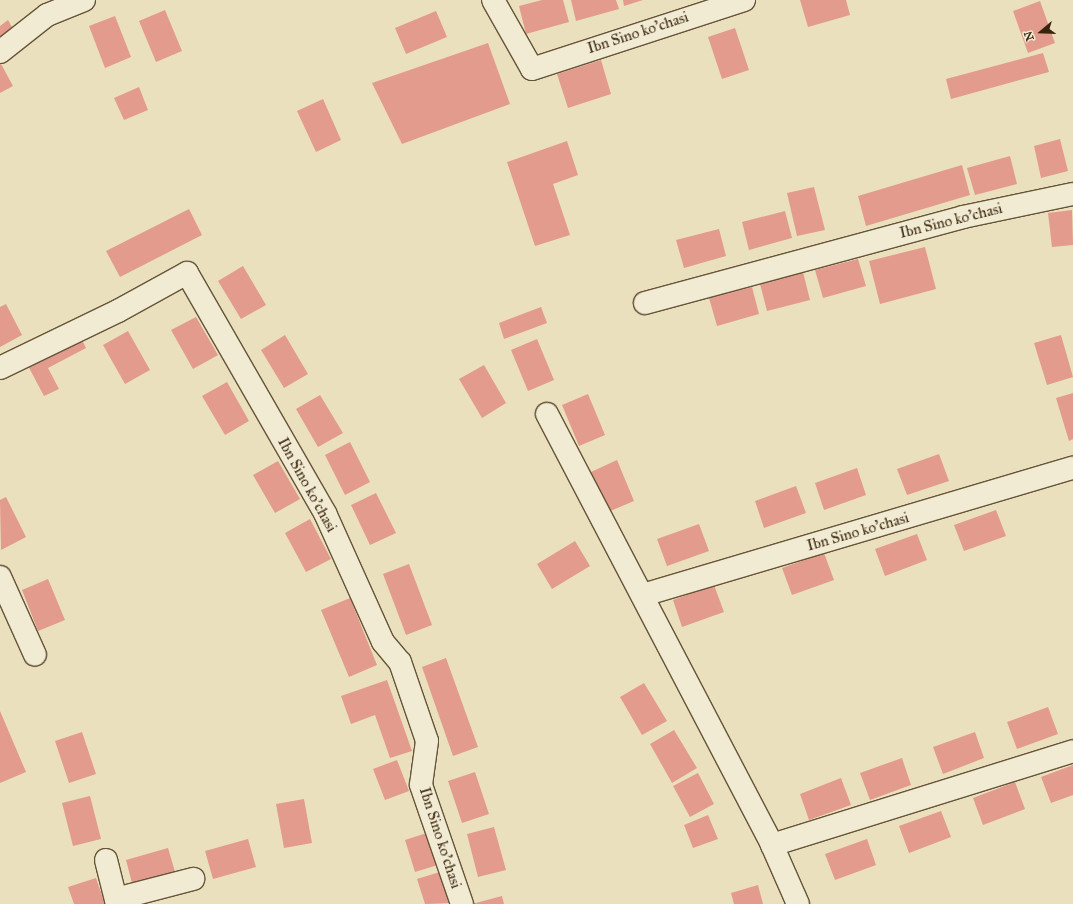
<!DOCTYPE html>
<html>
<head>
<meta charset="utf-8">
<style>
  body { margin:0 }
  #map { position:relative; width:1073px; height:904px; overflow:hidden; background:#ebe0bd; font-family:"IM FELL Great Primer",serif }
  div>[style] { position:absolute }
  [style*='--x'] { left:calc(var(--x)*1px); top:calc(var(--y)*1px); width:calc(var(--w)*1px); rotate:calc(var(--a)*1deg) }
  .building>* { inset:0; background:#e29b8c }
  .roads { filter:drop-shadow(1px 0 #655438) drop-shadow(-1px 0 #655438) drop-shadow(0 1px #655438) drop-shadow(0 -1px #655438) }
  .minor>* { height:22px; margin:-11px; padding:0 11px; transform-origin:11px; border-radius:11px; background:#f2ebd4 }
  span { translate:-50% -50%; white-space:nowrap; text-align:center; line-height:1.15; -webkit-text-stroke:3.5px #f2ebd4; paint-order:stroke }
  .street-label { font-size:15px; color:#38250c }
  .north { position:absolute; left:1021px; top:12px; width:40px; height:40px; -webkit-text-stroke:3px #f2ebd4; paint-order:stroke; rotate:251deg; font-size:11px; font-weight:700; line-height:16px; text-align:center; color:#38250c }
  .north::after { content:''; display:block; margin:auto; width:14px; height:18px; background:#38250c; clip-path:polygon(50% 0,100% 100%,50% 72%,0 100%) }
</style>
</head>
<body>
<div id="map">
  <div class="building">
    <i style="clip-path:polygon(542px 0,563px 0,569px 22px,526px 34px,519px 6px)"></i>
    <i style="clip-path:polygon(571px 0,616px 0,619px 9px,576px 21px)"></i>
    <i style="clip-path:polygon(623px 0,643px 0,624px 6px)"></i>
    <i style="clip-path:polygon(800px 0,846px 0,850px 15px,808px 27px)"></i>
    <i style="clip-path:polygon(1040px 1px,1055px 43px,1028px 53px,1013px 11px)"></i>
    <i style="clip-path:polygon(165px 10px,182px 51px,156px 62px,139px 21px)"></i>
    <i style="clip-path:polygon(436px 11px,447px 37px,406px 54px,395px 28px)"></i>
    <i style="clip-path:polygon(115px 16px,131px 57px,105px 68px,89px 26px)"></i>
    <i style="clip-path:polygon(8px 20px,13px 29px,0 40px,0 26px)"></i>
    <i style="clip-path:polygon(735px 28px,749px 70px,722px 79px,708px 37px)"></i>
    <i style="clip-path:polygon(488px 43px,510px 104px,402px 144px,372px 83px)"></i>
    <i style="clip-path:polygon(1043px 53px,1049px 72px,951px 99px,946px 79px)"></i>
    <i style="clip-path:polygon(601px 60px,611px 94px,568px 108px,557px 74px)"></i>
    <i style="clip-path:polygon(0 62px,13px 86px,0 93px)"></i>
    <i style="clip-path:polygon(139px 87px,148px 110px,124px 120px,114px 98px)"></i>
    <i style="clip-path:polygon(323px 99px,341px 140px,316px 152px,297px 111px)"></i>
    <i style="clip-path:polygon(1060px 139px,1068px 171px,1041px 178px,1034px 146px)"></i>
    <i style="clip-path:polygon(567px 141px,578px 175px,553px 184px,570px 235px,535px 246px,507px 162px)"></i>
    <i style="clip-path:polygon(1010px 156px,1017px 184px,975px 195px,967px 168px)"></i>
    <i style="clip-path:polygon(962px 165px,970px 195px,866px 226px,858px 196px)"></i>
    <i style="clip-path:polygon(814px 187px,825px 230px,797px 236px,787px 193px)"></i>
    <i style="clip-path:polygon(189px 209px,202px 235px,120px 277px,106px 251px)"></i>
    <i style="clip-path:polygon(1072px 210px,1073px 245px,1052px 247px,1048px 213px)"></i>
    <i style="clip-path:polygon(785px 211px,792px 238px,749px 250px,742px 222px)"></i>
    <i style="clip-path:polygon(719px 229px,726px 256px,684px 268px,676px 240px)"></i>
    <i style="clip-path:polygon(925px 247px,936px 289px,880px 304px,869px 261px)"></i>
    <i style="clip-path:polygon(858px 259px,866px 286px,823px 298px,815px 270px)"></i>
    <i style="clip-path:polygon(243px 266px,266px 305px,241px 319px,218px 281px)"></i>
    <i style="clip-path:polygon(803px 272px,810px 300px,767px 311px,760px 284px)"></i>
    <i style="clip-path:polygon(752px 287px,759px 314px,717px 326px,709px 298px)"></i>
    <i style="clip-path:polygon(6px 304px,22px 335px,0 347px,0 307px)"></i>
    <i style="clip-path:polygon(541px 307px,547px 323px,504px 339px,499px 323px)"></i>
    <i style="clip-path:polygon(196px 317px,218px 355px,193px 369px,171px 330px)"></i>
    <i style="clip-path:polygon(128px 331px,150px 370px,125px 384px,103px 345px)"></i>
    <i style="clip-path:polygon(285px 335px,308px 374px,284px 388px,261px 350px)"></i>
    <i style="clip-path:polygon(1061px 335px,1073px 377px,1047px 385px,1034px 343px)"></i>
    <i style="clip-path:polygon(80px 336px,86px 348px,48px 368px,59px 389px,44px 396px,27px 364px)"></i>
    <i style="clip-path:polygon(537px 339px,554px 380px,528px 391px,511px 350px)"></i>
    <i style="clip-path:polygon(484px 365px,506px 403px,482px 418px,459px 379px)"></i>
    <i style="clip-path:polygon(227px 382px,249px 421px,225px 435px,202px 396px)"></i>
    <i style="clip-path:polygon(1073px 393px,1073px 439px,1069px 441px,1056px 398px)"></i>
    <i style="clip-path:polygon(588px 394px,605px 435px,579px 446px,562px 405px)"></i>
    <i style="clip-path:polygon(320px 395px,343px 433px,318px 447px,296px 409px)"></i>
    <i style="clip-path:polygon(350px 442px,370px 482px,345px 495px,325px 455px)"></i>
    <i style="clip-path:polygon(939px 454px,949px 481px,907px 495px,897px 469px)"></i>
    <i style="clip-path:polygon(617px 460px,634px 501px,608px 512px,591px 472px)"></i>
    <i style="clip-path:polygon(278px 461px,300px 499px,275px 513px,253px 475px)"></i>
    <i style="clip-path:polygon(857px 468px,866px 495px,824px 510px,815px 483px)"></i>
    <i style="clip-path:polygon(796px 486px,806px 513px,764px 528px,755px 501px)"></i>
    <i style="clip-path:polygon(376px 493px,396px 533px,370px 545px,351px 505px)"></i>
    <i style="clip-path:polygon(6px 497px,26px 537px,1px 550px,0 500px)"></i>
    <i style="clip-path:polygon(996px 510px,1006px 536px,964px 551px,954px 525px)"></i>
    <i style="clip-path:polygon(310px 519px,331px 559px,306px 572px,285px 533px)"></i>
    <i style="clip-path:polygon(699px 524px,709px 551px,667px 566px,657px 539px)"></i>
    <i style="clip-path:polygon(917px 534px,927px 560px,885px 576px,875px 549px)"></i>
    <i style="clip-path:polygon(575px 541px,590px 566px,552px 589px,537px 564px)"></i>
    <i style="clip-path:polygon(824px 553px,834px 580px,792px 595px,782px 568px)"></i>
    <i style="clip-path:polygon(409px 564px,432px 625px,406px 635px,383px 574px)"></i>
    <i style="clip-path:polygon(48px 579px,65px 620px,38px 631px,22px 590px)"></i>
    <i style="clip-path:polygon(714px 585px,724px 612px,682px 627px,673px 600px)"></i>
    <i style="clip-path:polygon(350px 598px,377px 665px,349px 677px,321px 610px)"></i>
    <i style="clip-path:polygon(446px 658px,478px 747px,453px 756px,422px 667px)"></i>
    <i style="clip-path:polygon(387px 680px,412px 751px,390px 758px,375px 715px,351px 724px,341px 696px)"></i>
    <i style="clip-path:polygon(644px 683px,667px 721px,642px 735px,620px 697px)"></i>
    <i style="clip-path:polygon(1048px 707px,1058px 734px,1017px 749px,1007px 722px)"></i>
    <i style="clip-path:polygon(0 711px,26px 772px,0 783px)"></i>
    <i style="clip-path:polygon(674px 730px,697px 768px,672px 783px,650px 744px)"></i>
    <i style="clip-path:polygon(82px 732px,96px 774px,69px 783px,55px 741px)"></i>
    <i style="clip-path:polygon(975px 732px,984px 758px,943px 774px,933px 747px)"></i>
    <i style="clip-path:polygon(902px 758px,911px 785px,870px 800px,860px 773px)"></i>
    <i style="clip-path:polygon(397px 760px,409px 791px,385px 800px,373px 769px)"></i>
    <i style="clip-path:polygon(1073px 765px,1073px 795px,1051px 803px,1041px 777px)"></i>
    <i style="clip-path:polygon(475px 772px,489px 814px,462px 823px,448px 781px)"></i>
    <i style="clip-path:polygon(698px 773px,714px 804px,690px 817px,673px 786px)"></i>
    <i style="clip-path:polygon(841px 778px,851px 805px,809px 820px,800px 794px)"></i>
    <i style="clip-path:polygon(1015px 782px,1025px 809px,983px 825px,973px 798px)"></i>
    <i style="clip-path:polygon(90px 796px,101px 839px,73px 846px,62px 803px)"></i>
    <i style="clip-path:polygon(304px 799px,312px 843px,284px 848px,276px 804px)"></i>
    <i style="clip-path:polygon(941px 811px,951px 837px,909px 853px,899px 826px)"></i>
    <i style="clip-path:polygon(708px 815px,718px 839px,693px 848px,684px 825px)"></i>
    <i style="clip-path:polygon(494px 827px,506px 870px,478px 877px,467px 834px)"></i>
    <i style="clip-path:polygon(430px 832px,441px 864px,415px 872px,405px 840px)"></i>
    <i style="clip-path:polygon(248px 839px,256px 867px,213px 879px,205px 851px)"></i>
    <i style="clip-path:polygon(867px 839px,876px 865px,835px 880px,825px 854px)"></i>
    <i style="clip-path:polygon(168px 848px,176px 875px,133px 887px,126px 860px)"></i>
    <i style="clip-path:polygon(443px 871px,453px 903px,425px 904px,417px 879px)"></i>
    <i style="clip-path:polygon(96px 878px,105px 904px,74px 904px,68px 887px)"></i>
    <i style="clip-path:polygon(758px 885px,763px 904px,734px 904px,731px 893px)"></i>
    <i style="clip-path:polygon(502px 896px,504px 904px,472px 904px)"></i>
  </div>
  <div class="roads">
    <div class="minor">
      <i style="--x:493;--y:0;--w:79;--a:60.5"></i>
      <i style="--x:532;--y:69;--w:223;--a:-18"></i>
      <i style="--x:0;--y:52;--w:60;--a:-38.2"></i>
      <i style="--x:47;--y:15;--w:40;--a:-22"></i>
      <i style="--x:645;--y:303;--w:329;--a:-15.1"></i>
      <i style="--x:963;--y:217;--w:112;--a:-11.8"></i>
      <i style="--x:0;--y:368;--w:131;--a:-25.8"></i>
      <i style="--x:118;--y:311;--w:79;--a:-28.8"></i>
      <i style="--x:187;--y:273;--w:277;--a:60.1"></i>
      <i style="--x:325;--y:513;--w:141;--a:65.8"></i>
      <i style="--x:383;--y:642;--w:26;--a:50"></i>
      <i style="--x:400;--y:662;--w:83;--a:71.1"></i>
      <i style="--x:427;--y:741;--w:44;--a:97.8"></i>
      <i style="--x:421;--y:785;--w:126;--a:71"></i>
      <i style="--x:547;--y:414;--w:486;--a:62.4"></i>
      <i style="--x:772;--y:845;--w:64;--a:66.2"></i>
      <i style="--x:0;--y:577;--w:85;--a:65.8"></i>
      <i style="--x:643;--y:595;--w:448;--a:-16.5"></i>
      <i style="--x:772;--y:845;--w:315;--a:-17.3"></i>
      <i style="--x:106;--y:860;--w:45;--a:76"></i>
      <i style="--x:116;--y:899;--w:80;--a:-14.6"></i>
    </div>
  </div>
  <div class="street-label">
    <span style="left:638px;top:33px;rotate:-18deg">Ibn Sino ko'chasi</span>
    <span style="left:951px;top:221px;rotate:-14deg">Ibn Sino ko'chasi</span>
    <span style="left:307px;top:485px;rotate:61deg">Ibn Sino ko'chasi</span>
    <span style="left:858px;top:532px;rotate:-16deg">Ibn Sino ko'chasi</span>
    <span style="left:440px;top:838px;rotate:72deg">Ibn Sino ko'chasi</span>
  </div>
  <div class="north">N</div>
</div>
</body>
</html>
